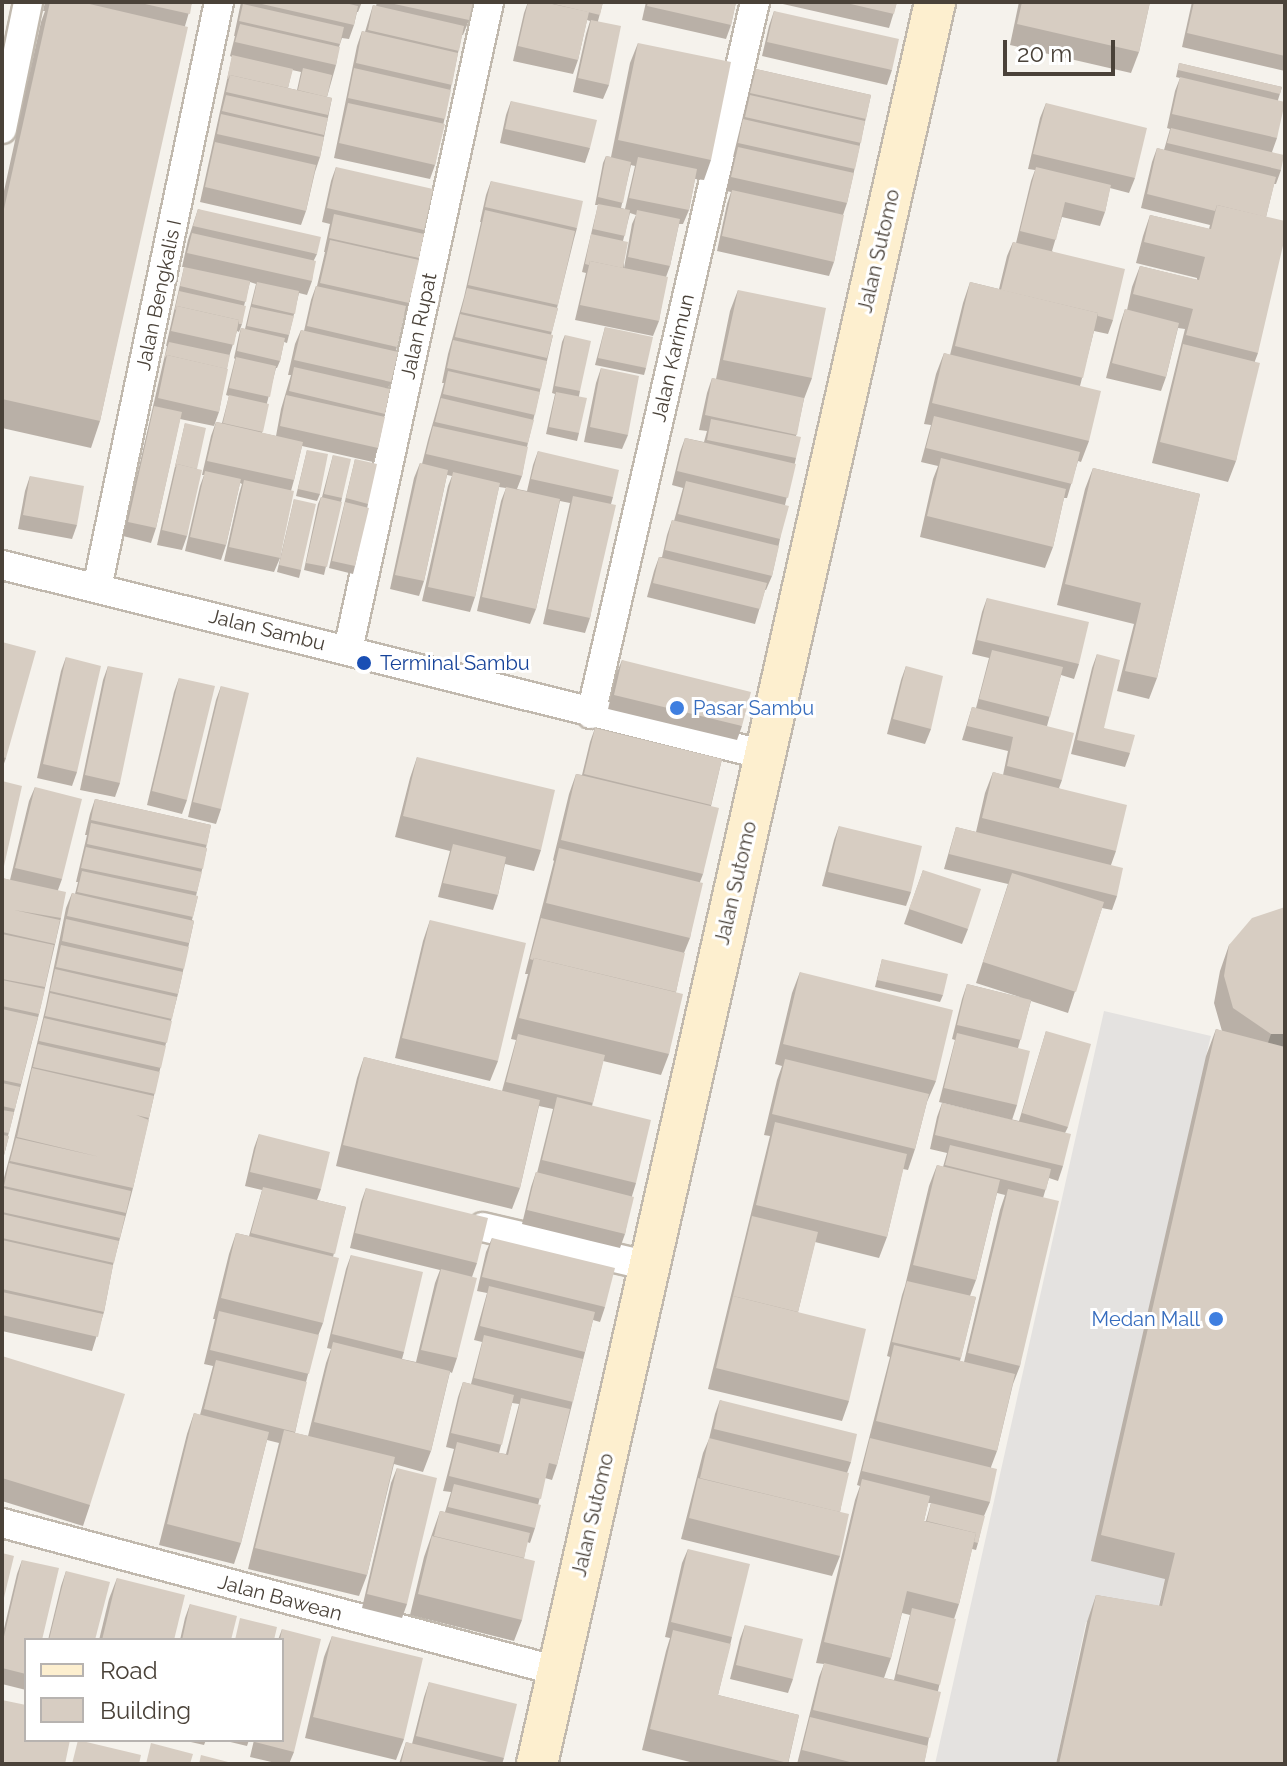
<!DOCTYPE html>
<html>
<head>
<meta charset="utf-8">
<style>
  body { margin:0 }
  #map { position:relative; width:1287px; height:1766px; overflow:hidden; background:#f5f2ec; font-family:Raleway,sans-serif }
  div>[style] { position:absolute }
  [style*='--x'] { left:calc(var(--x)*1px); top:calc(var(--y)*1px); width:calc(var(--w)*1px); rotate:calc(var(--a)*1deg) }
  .parking>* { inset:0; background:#e4e2e0 }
  .roads { filter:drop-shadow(2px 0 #c1b9ae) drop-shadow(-2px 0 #c1b9ae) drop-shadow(0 2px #c1b9ae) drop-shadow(0 -2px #c1b9ae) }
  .street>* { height:28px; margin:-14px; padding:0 14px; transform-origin:14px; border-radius:14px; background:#fff }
  .secondary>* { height:40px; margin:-20px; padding:0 20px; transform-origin:20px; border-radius:20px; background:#fdefcf }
  .wall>* { inset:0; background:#b9b0a7 }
  .shaded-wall>* { inset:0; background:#969088 }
  .building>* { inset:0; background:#d7cdc2 }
  .dots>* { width:22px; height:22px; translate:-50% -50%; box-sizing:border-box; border:4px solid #fff; border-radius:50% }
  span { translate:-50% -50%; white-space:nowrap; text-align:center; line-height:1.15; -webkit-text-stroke:6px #fff; paint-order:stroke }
  .street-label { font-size:20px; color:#4a4239 }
  .transit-label { font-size:20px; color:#164399 }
  .left { translate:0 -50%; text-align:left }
  .shop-label { font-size:20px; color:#366cbe }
  .right { translate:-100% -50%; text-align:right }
  .frame { position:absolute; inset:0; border:4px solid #4a4239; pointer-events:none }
  .legend { position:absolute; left:24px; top:1638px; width:260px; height:104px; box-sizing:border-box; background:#fff; border:2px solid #b7b3b0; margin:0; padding:10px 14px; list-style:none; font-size:24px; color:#4a4239 }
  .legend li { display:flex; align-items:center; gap:16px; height:40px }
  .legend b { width:40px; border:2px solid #b7b3b0 }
  .scale { position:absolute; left:1003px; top:40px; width:112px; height:36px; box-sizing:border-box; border:4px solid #4a4239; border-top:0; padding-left:10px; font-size:24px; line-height:28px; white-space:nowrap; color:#4a4239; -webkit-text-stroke:6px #fff; paint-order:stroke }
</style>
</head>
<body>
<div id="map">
  <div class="parking">
    <i style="clip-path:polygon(1104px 1011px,1211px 1036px,1206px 1056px,1285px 1077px,1152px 1633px,1086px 1622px,1056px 1764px,935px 1764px)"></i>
  </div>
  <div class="roads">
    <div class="street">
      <i style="--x:2;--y:129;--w:130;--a:-78.4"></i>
      <i style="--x:2;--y:565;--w:786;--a:13.98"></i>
      <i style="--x:97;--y:588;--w:599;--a:-78.24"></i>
      <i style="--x:348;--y:650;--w:663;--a:-77.72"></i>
      <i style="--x:591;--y:714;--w:731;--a:-77.03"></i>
      <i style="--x:483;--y:1227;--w:171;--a:13.2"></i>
      <i style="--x:2;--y:1523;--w:575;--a:14.91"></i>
    </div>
    <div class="secondary">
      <i style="--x:537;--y:1764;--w:1806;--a:-77.27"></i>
    </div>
  </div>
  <div class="wall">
    <i style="clip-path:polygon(45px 2px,192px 2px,185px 26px,100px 421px,91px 448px,2px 428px,2px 200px,41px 22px,45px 11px,43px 11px)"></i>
    <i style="clip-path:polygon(evenodd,241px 2px,362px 2px,358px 12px,357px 12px,354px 25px,349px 39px,342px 38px,339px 47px,336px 65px,327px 97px,332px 98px,320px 157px,315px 172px,306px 211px,301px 225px,200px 202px,232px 57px,230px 56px,235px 36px,234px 36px,241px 2px,292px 70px,301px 72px,297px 90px,288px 88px,292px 70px)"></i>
    <i style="clip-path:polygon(377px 2px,473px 2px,469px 20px,463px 35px,462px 35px,458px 53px,435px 165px,430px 179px,334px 158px,357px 46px,362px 31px,365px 32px,373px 5px,376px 6px)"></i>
    <i style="clip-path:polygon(528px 2px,549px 3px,550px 2px,603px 2px,598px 21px,609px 85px,603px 99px,573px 92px,586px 34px,590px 21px,587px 20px,578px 60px,573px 74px,513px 61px,524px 13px)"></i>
    <i style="clip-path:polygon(646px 2px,736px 2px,731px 25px,726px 39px,642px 20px)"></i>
    <i style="clip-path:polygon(774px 2px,897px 2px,889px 28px)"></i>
    <i style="clip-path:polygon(1019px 2px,1150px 2px,1139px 52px,1131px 73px,1010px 45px)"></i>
    <i style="clip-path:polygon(1192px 2px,1285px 2px,1285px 71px,1182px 47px)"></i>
    <i style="clip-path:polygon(774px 11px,892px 70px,887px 85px,762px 56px,769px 26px)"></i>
    <i style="clip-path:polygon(evenodd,638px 43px,711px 160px,704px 180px,695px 179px,689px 210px,683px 224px,679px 224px,670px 266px,666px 277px,659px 321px,653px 336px,575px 320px,586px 273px,582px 272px,598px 205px,595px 205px,603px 163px,606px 156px,611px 157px,630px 63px,638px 43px,631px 165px,635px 166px,625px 209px,621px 208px,631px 165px,638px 43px,630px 213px,636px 215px,632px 224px,624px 268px,623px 241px,630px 213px)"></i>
    <i style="clip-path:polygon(1179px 63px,1282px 87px,1278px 100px,1277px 138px,1272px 152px,1281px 170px,1276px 184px,1274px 184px,1266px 217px,1258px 353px,1255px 361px,1236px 461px,1228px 482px,1152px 463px,1185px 329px,1178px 328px,1166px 377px,1161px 391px,1106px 378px,1120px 324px,1125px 309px,1127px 310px,1132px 287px,1140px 266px,1197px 280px,1197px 278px,1136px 263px,1143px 236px,1150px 215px,1209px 229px,1210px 225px,1141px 208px,1152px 162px,1157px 148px,1164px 150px,1170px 129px,1167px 128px,1175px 91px,1180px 78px,1176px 77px)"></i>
    <i style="clip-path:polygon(756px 69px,871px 95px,847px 203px,843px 215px,834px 262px,829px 276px,717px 251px,727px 204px,731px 192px,726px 191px,734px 157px,733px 157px,751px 83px)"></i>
    <i style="clip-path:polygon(511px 101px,590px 148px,585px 163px,500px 143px,506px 115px)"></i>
    <i style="clip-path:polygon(1046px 103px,1135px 178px,1129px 193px,1110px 188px,1105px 212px,1100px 226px,1062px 217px,1052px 251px,1113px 320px,1108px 334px,1094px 331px,1080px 386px,1089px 441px,1081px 462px,1078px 461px,1067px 498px,1064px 498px,1053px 547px,1045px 568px,920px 537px,933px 479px,938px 466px,921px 462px,931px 425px,924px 424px,936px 374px,944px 353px,950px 355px,963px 303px,970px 282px,999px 289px,1007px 256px,1013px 242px,1016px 243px,1031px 181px,1035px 170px,1028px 169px,1040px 118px)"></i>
    <i style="clip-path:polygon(336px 167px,424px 230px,409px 303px,404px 315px,396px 351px,391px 382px,388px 388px,390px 389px,378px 448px,373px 462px,302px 446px,294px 480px,291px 491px,280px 558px,274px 572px,224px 561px,239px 494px,242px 484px,240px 483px,226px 545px,221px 560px,185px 551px,200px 486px,204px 475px,202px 475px,211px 436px,216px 422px,222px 423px,229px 396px,226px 395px,235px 359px,234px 358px,239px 335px,241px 328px,245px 329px,249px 312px,256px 284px,250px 282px,244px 306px,242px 324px,239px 332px,237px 331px,229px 357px,219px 412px,214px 426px,180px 419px,156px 528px,151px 543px,123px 536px,167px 346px,166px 346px,184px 267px,182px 267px,188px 240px,198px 209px,317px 254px,314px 260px,312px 281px,307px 295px,299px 293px,289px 335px,287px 343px,284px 342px,280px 361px,277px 368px,276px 368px,267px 403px,262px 433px,276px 436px,281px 409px,291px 375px,288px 375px,295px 344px,301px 330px,304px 331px,311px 300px,316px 286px,317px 286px,325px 252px,324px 252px,330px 224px,322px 222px,331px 181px)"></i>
    <i style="clip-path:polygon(491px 181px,577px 228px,574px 239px,557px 308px,558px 308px,551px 335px,553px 335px,527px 447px,522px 476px,517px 489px,527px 491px,533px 465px,538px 451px,613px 497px,611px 504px,590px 618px,585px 633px,543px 624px,570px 503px,560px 501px,536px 609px,530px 624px,477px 611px,501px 501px,506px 488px,499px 487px,475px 597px,470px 612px,422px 601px,448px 486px,452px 476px,447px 475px,424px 581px,419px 596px,390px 589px,414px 478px,420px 463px,422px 464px,428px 440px,438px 405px,444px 383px,442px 383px,448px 354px,464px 297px,481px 222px,480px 222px,486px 195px)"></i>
    <i style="clip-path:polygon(738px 290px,812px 378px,804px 399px,796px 436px,796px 458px,785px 505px,780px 539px,772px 576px,766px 590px,765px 590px,755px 624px,647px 597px,654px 571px,659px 557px,662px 557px,667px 535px,672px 520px,674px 521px,683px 488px,672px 485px,680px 452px,685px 438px,704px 442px,707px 431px,699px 430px,707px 393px,712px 378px,716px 379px,730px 311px)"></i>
    <i style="clip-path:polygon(605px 327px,646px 368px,644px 375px,595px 365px)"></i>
    <i style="clip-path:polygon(565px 335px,580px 391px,579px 396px,579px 433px,577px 441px,546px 434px,555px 394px,552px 393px,562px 342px)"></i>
    <i style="clip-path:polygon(601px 368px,628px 435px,622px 449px,584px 442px,596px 383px)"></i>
    <i style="clip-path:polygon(185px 423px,197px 469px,187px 536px,182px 550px,157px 545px)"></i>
    <i style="clip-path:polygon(307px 450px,320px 494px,317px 501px,296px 496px)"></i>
    <i style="clip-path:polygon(333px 455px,342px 498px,324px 575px,304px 570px,318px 504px,321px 497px,322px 497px)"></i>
    <i style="clip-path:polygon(355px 459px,368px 504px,355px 566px,353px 574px,329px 568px)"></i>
    <i style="clip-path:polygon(1093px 468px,1200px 494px,1157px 678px,1149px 699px,1117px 691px,1134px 624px,1057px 605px,1085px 489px)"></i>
    <i style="clip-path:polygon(30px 476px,77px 525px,72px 539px,18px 529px,25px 491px)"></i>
    <i style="clip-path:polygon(294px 499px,301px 570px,299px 578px,277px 572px)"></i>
    <i style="clip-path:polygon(987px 598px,1079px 664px,1074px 679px,1061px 675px,1047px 726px,1062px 780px,1059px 788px,1116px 851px,1111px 865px,1117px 896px,1112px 910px,1102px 908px,1068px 1013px,1031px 1001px,1018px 1048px,1017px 1105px,1012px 1120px,939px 1102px,955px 1040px,952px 1039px,962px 999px,967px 984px,1023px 998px,976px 983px,1008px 884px,944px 869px,956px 827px,976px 832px,985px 793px,993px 772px,1003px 775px,1008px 751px,962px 740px,972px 707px,976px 708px,989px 658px,972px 654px,982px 612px)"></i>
    <i style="clip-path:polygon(2px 642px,6px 758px,2px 769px)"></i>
    <i style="clip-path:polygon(1097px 654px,1104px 728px,1130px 753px,1125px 767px,1071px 754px,1092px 668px)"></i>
    <i style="clip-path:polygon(66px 657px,77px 772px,72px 786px,37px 778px,61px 671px)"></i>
    <i style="clip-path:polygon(622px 660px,742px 726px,737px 740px,608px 709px,616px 675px)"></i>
    <i style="clip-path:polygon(108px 666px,120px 783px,115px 797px,80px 790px,103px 680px)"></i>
    <i style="clip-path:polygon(906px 666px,931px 729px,925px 744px,887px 734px,901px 680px)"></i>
    <i style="clip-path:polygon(179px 678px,187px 800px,182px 814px,147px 805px,174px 692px)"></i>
    <i style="clip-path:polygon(221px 686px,221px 809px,216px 824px,188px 817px,216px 700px)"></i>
    <i style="clip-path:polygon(595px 728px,722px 759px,711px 806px,703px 874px,700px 882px,690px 938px,684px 953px,676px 992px,669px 1054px,661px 1075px,603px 1061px,592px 1106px,636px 1183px,632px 1196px,625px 1234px,620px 1248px,522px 1224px,531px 1187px,536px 1172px,537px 1173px,553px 1109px,539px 1106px,520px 1188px,512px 1209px,336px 1166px,357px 1078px,364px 1057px,502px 1091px,516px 1040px,511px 1039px,528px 974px,525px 974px,554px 861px,553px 860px,569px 794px,576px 774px,582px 775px,590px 742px)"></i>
    <i style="clip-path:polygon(417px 757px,541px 850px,534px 871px,505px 864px,498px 895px,493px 910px,438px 897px,450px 851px,395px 837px,410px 778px)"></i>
    <i style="clip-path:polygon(35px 787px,62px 879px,58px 890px,61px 918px,39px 1014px,8px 1136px,9px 1136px,2px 1163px,2px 878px,10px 880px,29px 801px)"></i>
    <i style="clip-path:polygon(95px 799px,211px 825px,206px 848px,207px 848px,196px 896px,198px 896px,192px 920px,194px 921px,178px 994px,171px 1021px,133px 1188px,113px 1265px,104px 1312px,92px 1351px,2px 1331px,2px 1185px,12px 1148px,46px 1006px,66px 908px,72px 893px,75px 894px,78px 882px,76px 882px,87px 835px,85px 835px,90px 814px)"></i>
    <i style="clip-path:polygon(839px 826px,911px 892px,906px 906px,822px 886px,834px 840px)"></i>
    <i style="clip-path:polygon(923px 870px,968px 929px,962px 944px,904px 924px)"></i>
    <i style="clip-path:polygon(1285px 907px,1285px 1764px,1056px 1764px,1087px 1622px,1096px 1595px,1159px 1606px,1165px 1579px,1091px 1561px,1206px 1056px,1216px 1029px,1222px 1031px,1214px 1003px,1220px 971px,1229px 945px)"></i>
    <i style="clip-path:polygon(430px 920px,498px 1061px,490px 1081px,395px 1058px,423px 941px)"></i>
    <i style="clip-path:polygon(882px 959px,943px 995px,940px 1002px,875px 987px)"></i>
    <i style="clip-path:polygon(800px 972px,936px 1081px,927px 1102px,915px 1149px,908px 1170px,903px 1169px,887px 1237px,879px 1258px,815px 1242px,798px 1312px,849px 1401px,842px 1421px,708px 1389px,770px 1136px,764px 1135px,777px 1080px,782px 1066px,775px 1064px,792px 993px)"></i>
    <i style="clip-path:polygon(evenodd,1046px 1031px,1068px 1127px,1065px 1133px,1063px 1166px,1058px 1181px,1049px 1178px,1043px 1198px,1020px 1366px,1013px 1384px,997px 1451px,991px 1467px,990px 1502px,984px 1516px,978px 1543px,976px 1550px,972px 1549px,959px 1604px,954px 1619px,938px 1691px,924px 1764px,797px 1764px,819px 1677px,824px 1664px,816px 1663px,855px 1500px,860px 1486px,857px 1485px,890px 1357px,887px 1356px,902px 1295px,905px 1286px,929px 1186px,937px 1165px,943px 1167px,947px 1153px,930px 1149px,937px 1117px,942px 1103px,1019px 1121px,1046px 1031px,997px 1193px,1005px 1195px,1000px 1210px,964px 1362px,960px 1361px,976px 1297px,970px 1296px,976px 1280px,997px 1193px,1046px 1031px,928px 1503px,931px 1503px,926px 1521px,924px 1521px,928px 1503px,1046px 1031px,902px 1613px,910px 1615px,894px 1680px,884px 1678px,891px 1658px,902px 1613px)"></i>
    <i style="clip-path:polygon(259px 1134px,321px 1189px,317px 1200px,346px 1207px,333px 1257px,323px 1323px,318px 1336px,306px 1382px,295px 1433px,308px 1436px,326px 1363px,331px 1349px,327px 1348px,346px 1269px,351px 1255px,404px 1352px,402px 1359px,416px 1362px,435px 1283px,440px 1270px,350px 1248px,361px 1202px,366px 1188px,477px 1263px,472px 1277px,457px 1358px,452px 1373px,450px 1372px,431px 1451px,423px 1472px,394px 1464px,367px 1575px,359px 1596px,248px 1569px,279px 1443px,267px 1440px,241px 1543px,234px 1564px,159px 1545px,187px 1434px,194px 1413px,200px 1415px,213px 1366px,204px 1364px,215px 1319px,213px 1319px,229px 1254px,236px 1233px,249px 1236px,262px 1190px,245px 1186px,254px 1148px)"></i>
    <i style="clip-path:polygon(evenodd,492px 1238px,605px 1307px,600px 1322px,593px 1320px,557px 1465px,552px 1480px,545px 1478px,538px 1505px,535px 1528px,530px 1543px,527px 1542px,524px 1558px,522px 1620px,514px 1641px,410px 1615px,424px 1557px,440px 1511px,445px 1512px,451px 1492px,443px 1491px,454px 1449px,446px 1447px,458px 1397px,463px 1382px,471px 1384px,482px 1342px,474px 1340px,487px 1293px,477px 1291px,486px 1252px,492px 1238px,512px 1403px,519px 1404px,506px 1454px,499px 1453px,512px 1403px)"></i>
    <i style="clip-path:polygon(2px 1356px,90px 1505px,83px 1526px,2px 1501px)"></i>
    <i style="clip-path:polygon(720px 1400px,851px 1462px,847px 1473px,840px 1512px,840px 1556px,832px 1576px,681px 1539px,703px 1453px,709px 1439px,715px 1414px)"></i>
    <i style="clip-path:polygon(397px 1468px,407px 1604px,402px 1618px,362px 1608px,391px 1483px)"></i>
    <i style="clip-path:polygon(688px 1549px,732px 1637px,718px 1695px,799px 1715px,788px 1764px,698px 1764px,642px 1750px,666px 1651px,670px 1638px,665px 1637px,682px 1563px)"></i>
    <i style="clip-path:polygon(22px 1560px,26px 1640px,26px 1690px,2px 1684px,2px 1637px,17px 1574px)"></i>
    <i style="clip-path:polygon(66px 1571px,95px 1640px,48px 1640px,61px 1586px)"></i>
    <i style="clip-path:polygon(117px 1578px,174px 1640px,99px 1640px,109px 1599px)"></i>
    <i style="clip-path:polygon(190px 1604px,231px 1640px,180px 1640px,185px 1618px)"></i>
    <i style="clip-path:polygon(745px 1625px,793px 1679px,788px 1693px,730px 1679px,740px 1639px)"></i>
    <i style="clip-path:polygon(282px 1629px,294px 1752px,289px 1764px,280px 1764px,250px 1757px,254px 1740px,282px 1740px,282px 1640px,278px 1640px)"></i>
    <i style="clip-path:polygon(332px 1636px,404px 1739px,396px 1760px,305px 1738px,324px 1657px)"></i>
    <i style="clip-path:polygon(429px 1682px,504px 1758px,502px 1764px,399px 1764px,406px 1742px,412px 1744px,424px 1697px)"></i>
    <i style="clip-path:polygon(182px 1740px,206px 1740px,204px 1745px)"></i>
    <i style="clip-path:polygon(222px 1740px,249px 1740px,247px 1746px)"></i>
  </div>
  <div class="shaded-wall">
    <i style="clip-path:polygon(1271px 1034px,1285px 1034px,1285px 1061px,1262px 1060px)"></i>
  </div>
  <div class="building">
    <i style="clip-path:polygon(50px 2px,81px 2px,188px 27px,100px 421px,2px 399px,2px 218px)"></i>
    <i style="clip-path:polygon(136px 2px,192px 2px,190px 14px)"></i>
    <i style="clip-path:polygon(253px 2px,341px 2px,358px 6px,354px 25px)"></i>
    <i style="clip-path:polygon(385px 2px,473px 2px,469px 20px)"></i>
    <i style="clip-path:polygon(528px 2px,543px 2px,589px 12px,578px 60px,518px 46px)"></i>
    <i style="clip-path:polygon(551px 2px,603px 2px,600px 15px,550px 3px)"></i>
    <i style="clip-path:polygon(648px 2px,736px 2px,731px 25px,647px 6px)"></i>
    <i style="clip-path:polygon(842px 2px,897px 2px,894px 14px)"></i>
    <i style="clip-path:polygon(1022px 2px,1150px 2px,1139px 52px,1017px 24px)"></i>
    <i style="clip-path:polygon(1194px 2px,1285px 2px,1285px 56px,1187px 33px)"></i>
    <i style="clip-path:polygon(243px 4px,344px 27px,340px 44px,239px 21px)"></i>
    <i style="clip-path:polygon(373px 5px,464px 26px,459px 51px,368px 30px)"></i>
    <i style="clip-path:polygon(774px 11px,899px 39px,892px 70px,767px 42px)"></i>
    <i style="clip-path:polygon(591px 20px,621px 26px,609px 85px,578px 78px)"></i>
    <i style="clip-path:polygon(240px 24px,340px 47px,336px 65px,235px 42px)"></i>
    <i style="clip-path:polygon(362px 31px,458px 53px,452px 85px,356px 63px)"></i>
    <i style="clip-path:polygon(638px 43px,731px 62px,711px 160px,618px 140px)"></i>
    <i style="clip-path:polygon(232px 55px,293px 69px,288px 88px,230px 75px,228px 79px,227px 79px)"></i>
    <i style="clip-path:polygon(1179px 63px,1282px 87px,1280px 94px,1178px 70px)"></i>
    <i style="clip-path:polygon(303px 68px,332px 75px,327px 97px,298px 90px)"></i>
    <i style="clip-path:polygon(354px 68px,451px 90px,445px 119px,348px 98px)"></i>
    <i style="clip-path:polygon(756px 69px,871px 95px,866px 119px,750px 93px)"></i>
    <i style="clip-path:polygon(230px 75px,332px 98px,328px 115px,226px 92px)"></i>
    <i style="clip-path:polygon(1180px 77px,1285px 102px,1277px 138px,1172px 114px)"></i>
    <i style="clip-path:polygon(226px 95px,328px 118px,324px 135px,222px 111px)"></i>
    <i style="clip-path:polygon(750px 95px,865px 121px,861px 143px,745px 117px)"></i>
    <i style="clip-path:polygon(511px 101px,597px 120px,590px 148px,505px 129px)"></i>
    <i style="clip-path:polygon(348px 103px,445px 124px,435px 165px,339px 143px)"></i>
    <i style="clip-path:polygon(1046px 103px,1147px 128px,1135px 178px,1033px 154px)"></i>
    <i style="clip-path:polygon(221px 114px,324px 137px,320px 157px,217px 134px)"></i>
    <i style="clip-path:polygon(743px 119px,860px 146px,855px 169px,738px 143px)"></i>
    <i style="clip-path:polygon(1171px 128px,1284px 155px,1281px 170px,1167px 143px)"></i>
    <i style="clip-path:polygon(215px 142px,316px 165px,306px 211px,205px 187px)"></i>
    <i style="clip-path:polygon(738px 147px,854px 173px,847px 203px,731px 177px)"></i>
    <i style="clip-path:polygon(1157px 148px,1276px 177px,1266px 217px,1217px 205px,1215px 211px,1147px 194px)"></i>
    <i style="clip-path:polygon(606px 156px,631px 162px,623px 203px,598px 197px)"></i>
    <i style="clip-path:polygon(638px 157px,697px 169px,689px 210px,629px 198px)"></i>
    <i style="clip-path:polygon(336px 167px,433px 189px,424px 230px,327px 208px)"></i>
    <i style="clip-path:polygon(1036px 167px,1111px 185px,1105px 212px,1065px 202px,1056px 240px,1020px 231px)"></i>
    <i style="clip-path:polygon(491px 181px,583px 201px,577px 228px,485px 207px)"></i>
    <i style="clip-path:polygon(732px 190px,844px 215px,834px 262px,722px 236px)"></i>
    <i style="clip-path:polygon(598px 204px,630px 210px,625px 236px,593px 229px)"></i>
    <i style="clip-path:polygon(1217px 205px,1285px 221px,1285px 237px,1258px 353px,1186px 335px,1193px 309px,1133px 294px,1140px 266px,1199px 280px,1205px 257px,1144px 242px,1150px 215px,1211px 229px)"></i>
    <i style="clip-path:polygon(198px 209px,321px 237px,317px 254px,193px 226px)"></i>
    <i style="clip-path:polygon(485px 210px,575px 231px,558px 305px,468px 285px)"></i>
    <i style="clip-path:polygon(637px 210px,680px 219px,670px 266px,628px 257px)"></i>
    <i style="clip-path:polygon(334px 214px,424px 234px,419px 258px,329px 238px)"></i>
    <i style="clip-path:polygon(192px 233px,316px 261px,312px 281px,187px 253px)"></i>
    <i style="clip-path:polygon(591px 234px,628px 242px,623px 268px,590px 261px,589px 265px,585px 264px)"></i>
    <i style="clip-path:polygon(330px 240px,419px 260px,409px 303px,320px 283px)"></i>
    <i style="clip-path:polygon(1013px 242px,1125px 269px,1113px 320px,1098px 316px,1098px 313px,1001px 290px)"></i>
    <i style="clip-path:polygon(590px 261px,668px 277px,659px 321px,580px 305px)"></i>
    <i style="clip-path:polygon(184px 267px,250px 281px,246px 302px,180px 286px)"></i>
    <i style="clip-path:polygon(257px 282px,299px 291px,295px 314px,252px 304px)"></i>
    <i style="clip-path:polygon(970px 282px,1098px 313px,1083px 378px,955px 346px)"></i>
    <i style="clip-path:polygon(316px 286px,406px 306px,397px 347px,307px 326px)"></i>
    <i style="clip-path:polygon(467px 288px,558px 308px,552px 332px,461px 312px)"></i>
    <i style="clip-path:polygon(738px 290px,826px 308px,812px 378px,723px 360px)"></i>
    <i style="clip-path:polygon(179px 291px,246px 306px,242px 324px,239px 324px,239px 320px,177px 306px,176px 310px,175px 309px)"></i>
    <i style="clip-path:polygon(177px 306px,239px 320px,234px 345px,171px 331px)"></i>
    <i style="clip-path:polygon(251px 307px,294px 316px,289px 335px,247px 326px)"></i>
    <i style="clip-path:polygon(1125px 309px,1179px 323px,1166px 377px,1112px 363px)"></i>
    <i style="clip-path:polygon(460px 314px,553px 335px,547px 358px,455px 337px)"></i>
    <i style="clip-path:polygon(605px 327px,653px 337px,646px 368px,598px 358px)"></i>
    <i style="clip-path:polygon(241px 328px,285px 338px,280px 361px,237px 351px)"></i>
    <i style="clip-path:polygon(301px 330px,398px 352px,391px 382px,294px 360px)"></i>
    <i style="clip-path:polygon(565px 335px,591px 341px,580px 391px,555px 386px)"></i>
    <i style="clip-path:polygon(453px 340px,547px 361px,541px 389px,447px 368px)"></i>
    <i style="clip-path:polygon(169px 342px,230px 355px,227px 369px,167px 355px,164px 359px)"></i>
    <i style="clip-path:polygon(1183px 344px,1260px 363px,1236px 461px,1160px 442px)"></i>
    <i style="clip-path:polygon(944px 353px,1101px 391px,1089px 441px,932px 403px)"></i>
    <i style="clip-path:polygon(167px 355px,228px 369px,219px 412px,158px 398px)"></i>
    <i style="clip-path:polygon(236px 357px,276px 366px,270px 397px,229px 388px)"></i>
    <i style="clip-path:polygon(294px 367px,390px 389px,385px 414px,289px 391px)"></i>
    <i style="clip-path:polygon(601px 368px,639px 376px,628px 435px,590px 427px)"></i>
    <i style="clip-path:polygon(448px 371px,540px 392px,535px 415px,443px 394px)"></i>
    <i style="clip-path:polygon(712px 378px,804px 398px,797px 435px,705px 415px)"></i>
    <i style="clip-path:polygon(556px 392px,587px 398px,579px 433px,549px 427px)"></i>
    <i style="clip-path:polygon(229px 395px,269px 404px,263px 432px,223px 423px)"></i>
    <i style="clip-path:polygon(286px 395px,385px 417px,378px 448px,280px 426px)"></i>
    <i style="clip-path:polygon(441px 398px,534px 420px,528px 443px,435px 422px)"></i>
    <i style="clip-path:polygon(154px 406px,182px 412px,156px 528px,128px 522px)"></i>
    <i style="clip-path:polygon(934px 416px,1080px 452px,1072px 484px,926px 448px)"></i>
    <i style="clip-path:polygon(711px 419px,801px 437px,796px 458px,707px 440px)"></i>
    <i style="clip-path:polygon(216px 422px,303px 442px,294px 480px,207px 461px)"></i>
    <i style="clip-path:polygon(185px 423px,206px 428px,197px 469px,177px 464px,176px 467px,175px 467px)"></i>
    <i style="clip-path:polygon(433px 426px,528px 447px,522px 476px,426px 454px)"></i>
    <i style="clip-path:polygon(685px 438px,796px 464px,788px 498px,677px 471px)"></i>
    <i style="clip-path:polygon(307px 450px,328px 454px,320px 494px,298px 489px)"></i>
    <i style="clip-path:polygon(538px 451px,619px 470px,613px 497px,531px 479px)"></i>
    <i style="clip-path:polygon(333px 455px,351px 459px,342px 498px,324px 494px)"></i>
    <i style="clip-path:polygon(941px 458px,1066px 489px,1053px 547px,927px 516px)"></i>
    <i style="clip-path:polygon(355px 459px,377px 464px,368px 504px,346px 498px)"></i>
    <i style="clip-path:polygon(420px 463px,448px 470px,424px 581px,395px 575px)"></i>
    <i style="clip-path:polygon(177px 464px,202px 470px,187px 536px,162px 530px)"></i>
    <i style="clip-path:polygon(1093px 468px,1200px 494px,1157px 678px,1125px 671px,1141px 603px,1065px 584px)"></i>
    <i style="clip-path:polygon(205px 471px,241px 479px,226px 545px,190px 537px)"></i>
    <i style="clip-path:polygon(453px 472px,500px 483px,475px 597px,428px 587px)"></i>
    <i style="clip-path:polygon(30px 476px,84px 486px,77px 525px,23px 515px)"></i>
    <i style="clip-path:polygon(244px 480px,294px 491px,280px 558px,229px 547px)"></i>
    <i style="clip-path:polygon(686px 481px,789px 506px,780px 539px,678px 514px)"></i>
    <i style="clip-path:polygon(506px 487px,560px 499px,536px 609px,482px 597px)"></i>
    <i style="clip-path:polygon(573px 496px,616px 505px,590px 618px,548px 609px)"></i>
    <i style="clip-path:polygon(321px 497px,342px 502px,327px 567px,306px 563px)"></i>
    <i style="clip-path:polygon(294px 499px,316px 504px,301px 570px,279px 565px)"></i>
    <i style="clip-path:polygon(345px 502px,369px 508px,355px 566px,332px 561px)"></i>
    <i style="clip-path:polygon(672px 520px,779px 546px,772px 576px,665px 550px)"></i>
    <i style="clip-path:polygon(659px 557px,767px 583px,760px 609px,653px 583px)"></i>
    <i style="clip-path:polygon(987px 598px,1089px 622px,1079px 664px,977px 640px)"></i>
    <i style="clip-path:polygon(2px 642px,36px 651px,6px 758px,2px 757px)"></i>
    <i style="clip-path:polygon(992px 650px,1063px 667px,1050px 717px,979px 699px)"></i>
    <i style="clip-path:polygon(1097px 654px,1120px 660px,1104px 728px,1135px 735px,1130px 753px,1077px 740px)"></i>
    <i style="clip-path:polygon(66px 657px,101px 666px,77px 772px,43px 764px)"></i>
    <i style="clip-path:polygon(622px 660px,751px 692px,742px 726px,614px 695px)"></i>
    <i style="clip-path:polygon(108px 666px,143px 673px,120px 783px,85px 775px)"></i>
    <i style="clip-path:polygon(906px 666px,943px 676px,931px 729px,893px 719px)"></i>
    <i style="clip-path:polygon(179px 678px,215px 686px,187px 800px,152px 791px)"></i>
    <i style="clip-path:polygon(221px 686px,249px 693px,221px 809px,193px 802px)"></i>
    <i style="clip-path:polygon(972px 707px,1074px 733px,1062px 780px,1007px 766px,1013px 737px,967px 726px)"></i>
    <i style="clip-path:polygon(595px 728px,722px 759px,711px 805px,584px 774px)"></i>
    <i style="clip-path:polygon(417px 757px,555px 790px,541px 850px,403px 816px)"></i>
    <i style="clip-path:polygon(993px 772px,1127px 805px,1116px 851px,982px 818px)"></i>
    <i style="clip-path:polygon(576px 774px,719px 808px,703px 874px,561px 840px)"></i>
    <i style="clip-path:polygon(2px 781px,22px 786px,4px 866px,2px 865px)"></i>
    <i style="clip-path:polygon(35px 787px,82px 799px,62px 879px,15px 868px)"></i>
    <i style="clip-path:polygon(95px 799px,211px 825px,207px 845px,91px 820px)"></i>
    <i style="clip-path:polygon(91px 823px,207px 848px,203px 869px,87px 844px)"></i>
    <i style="clip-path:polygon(839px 826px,922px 846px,911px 892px,828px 872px)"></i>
    <i style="clip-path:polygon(956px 827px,1123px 868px,1117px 896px,949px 854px)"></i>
    <i style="clip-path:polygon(453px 844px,506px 857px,498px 895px,443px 883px)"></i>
    <i style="clip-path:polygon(86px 847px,202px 872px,197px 892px,81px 868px)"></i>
    <i style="clip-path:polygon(559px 848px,703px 883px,690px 938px,546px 903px)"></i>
    <i style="clip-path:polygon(923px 870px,981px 889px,968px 929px,909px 909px)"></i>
    <i style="clip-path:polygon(82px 871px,198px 896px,193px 917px,77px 892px)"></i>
    <i style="clip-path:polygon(1012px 873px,1104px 902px,1076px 992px,983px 962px)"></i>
    <i style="clip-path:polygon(2px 878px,66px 892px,61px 918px,14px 910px,60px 920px,55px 944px,2px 932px)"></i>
    <i style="clip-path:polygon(72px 893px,194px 921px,189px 943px,67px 916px)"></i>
    <i style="clip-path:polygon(1285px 907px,1285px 1034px,1271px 1034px,1233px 1008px,1224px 976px,1229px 945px,1252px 918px)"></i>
    <i style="clip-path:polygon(541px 918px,685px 953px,676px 992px,534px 958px,533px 960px,530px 959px)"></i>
    <i style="clip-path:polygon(66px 919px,189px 947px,184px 969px,62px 941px)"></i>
    <i style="clip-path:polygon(430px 920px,526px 943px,498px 1061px,402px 1038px)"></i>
    <i style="clip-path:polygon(2px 934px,54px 945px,45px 987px,2px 979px,2px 957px,3px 957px,2px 957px)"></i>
    <i style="clip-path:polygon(61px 945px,183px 972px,178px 994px,56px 967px)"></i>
    <i style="clip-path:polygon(534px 958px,683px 994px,669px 1054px,519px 1018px)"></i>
    <i style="clip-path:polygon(882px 959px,948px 974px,943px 995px,877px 980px)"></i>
    <i style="clip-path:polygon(55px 969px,177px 997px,172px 1019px,50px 991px)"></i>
    <i style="clip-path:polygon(800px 972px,953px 1010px,936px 1081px,783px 1044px)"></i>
    <i style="clip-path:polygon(2px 980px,45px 989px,39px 1014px,2px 1006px)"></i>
    <i style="clip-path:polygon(967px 984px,1031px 1000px,1021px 1040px,957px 1025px)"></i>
    <i style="clip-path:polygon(50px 993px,172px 1021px,167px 1043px,45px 1016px)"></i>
    <i style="clip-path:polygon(2px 1009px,38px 1017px,21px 1084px,2px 1080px)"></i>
    <i style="clip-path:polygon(44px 1018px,166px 1046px,161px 1068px,39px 1041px)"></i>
    <i style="clip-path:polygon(1216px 1029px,1285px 1047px,1285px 1764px,1059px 1764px,1096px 1595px,1162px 1606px,1175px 1553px,1101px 1535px)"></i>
    <i style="clip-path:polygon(1046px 1031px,1091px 1044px,1068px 1127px,1022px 1113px)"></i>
    <i style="clip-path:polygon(957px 1033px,1030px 1051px,1017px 1105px,944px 1088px)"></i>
    <i style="clip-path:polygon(518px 1034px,605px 1055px,593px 1103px,506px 1082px)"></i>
    <i style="clip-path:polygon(38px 1044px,160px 1072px,155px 1094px,33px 1067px)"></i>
    <i style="clip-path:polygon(364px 1057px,540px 1100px,520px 1188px,343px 1145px)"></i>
    <i style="clip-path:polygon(785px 1059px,929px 1094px,915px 1149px,772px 1114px)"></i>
    <i style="clip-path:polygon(32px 1068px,154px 1096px,149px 1118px,136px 1115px,149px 1120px,133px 1188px,10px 1161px,16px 1138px,100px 1157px,17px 1137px)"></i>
    <i style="clip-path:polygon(2px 1083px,20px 1087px,15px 1109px,2px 1106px)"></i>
    <i style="clip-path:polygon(557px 1097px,651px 1120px,636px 1183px,542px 1160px)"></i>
    <i style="clip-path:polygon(942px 1103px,1071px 1134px,1063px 1166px,935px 1135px)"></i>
    <i style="clip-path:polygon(2px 1110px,14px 1112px,9px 1133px,2px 1132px)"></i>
    <i style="clip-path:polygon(775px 1122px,907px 1154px,887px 1237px,756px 1205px)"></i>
    <i style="clip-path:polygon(259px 1134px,330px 1152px,321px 1189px,250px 1172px)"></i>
    <i style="clip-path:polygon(2px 1135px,9px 1136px,4px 1155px,2px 1154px)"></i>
    <i style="clip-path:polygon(950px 1145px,1051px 1169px,1046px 1190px,945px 1165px)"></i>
    <i style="clip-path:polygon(9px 1163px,131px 1191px,126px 1213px,4px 1186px)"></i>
    <i style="clip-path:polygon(937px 1165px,1000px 1180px,976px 1280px,913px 1265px)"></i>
    <i style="clip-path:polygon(536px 1172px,634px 1197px,625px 1234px,527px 1210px)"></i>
    <i style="clip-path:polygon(263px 1187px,346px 1207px,335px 1254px,251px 1233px)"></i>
    <i style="clip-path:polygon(3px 1188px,125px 1216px,120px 1238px,2px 1212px)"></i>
    <i style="clip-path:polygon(366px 1188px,488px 1218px,477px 1263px,355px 1233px)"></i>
    <i style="clip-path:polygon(1008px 1189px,1059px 1201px,1020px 1366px,968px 1353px)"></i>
    <i style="clip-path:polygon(2px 1214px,119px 1241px,114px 1263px,2px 1238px)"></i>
    <i style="clip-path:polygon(752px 1216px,818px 1232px,798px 1312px,733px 1296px)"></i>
    <i style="clip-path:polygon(236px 1233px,339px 1258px,323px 1323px,221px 1298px)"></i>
    <i style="clip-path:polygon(492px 1238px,615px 1268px,605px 1307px,482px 1277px)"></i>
    <i style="clip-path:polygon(2px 1240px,113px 1265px,104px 1312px,2px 1289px)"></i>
    <i style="clip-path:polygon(351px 1255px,423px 1272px,404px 1352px,332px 1334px)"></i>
    <i style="clip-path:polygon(441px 1269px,477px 1278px,457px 1358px,421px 1350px)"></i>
    <i style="clip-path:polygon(907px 1281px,976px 1297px,961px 1358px,892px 1342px)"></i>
    <i style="clip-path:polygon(489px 1286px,595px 1312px,585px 1352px,480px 1326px)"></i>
    <i style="clip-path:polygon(2px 1292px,103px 1314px,98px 1337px,2px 1315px)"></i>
    <i style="clip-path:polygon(733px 1296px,866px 1329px,849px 1401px,716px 1368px)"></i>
    <i style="clip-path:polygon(219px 1311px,319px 1335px,309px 1374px,210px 1350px)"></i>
    <i style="clip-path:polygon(484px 1335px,583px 1359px,573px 1402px,474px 1378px)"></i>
    <i style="clip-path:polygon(333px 1342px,450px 1371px,431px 1451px,314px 1422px)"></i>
    <i style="clip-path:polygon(894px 1345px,1015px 1374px,997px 1451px,876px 1421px)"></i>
    <i style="clip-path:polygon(2px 1356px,125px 1394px,90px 1505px,2px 1478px)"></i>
    <i style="clip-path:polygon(216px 1360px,307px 1382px,295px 1432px,204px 1409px)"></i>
    <i style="clip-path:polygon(463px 1382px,514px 1395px,502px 1445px,451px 1433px)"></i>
    <i style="clip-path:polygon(521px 1398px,570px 1409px,557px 1465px,549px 1463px,541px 1499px,449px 1476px,457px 1442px,508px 1455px)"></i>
    <i style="clip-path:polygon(720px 1400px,857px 1434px,851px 1462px,714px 1429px)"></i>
    <i style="clip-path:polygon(194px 1413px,269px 1432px,241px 1543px,167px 1524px)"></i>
    <i style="clip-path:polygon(284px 1430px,395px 1457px,367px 1575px,255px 1548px)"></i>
    <i style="clip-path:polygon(709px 1438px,849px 1473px,840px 1512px,700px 1478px)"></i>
    <i style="clip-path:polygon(870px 1438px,997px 1469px,990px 1502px,862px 1471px)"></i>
    <i style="clip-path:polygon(397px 1468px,437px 1478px,407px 1604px,367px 1594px)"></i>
    <i style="clip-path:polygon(698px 1478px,849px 1514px,840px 1556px,689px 1518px)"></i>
    <i style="clip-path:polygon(862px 1479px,930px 1496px,924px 1521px,976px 1533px,959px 1604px,907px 1591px,891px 1658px,824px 1642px)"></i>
    <i style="clip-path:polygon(454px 1484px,541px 1505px,535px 1528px,448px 1507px)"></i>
    <i style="clip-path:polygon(931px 1503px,985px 1516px,978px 1543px,974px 1542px,976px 1533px,927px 1521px)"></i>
    <i style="clip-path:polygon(440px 1511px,530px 1533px,524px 1558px,434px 1536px)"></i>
    <i style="clip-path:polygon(432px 1536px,535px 1561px,522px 1620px,418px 1594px)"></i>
    <i style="clip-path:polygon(688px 1549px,750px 1564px,732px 1637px,671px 1622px)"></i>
    <i style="clip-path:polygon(2px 1553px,14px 1556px,2px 1606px)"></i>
    <i style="clip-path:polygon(22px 1560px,59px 1568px,42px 1640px,26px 1640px,26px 1674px,2px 1668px,2px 1645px)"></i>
    <i style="clip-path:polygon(66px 1571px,110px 1582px,95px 1640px,49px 1640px)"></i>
    <i style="clip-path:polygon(117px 1578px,185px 1595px,174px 1640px,102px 1640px)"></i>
    <i style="clip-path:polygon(190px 1604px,237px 1616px,231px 1640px,182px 1640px)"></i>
    <i style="clip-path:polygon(912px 1608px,956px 1619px,940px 1685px,897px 1674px)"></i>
    <i style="clip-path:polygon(240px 1618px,277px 1627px,274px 1640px,235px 1640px)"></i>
    <i style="clip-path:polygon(745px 1625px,803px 1639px,793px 1679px,736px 1665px)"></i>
    <i style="clip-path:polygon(282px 1629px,321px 1639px,294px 1752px,255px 1742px,256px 1740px,282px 1740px,282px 1640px,280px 1640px)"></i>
    <i style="clip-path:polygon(673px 1630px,731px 1644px,718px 1695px,799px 1715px,788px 1763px,650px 1729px)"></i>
    <i style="clip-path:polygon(332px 1636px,423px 1658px,404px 1739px,313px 1717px)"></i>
    <i style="clip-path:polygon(824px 1663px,941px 1692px,930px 1738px,813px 1710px)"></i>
    <i style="clip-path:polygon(429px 1682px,517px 1704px,504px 1758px,416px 1736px)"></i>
    <i style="clip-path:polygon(2px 1700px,26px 1705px,26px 1740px,70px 1740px,65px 1764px,2px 1764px)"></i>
    <i style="clip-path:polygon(810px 1717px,928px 1746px,924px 1764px,858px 1764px,802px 1750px)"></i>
    <i style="clip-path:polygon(78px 1740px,141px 1755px,139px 1764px,72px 1764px)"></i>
    <i style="clip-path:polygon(406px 1742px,497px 1764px,401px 1764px)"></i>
    <i style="clip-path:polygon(151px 1743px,193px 1754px,190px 1764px,146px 1764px)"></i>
    <i style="clip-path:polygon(201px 1755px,232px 1763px,232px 1764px,199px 1764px)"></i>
  </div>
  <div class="dots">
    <i style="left:364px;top:663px;background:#1a4fb4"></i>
    <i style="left:677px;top:708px;background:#3f7fe0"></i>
    <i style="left:1216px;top:1319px;background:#3f7fe0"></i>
  </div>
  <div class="street-label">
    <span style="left:879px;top:251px;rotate:-77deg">Jalan Sutomo</span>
    <span style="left:159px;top:295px;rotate:-78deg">Jalan Bengkalis I</span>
    <span style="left:419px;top:326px;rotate:-78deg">Jalan Rupat</span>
    <span style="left:673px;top:358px;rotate:-77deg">Jalan Karimun</span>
    <span style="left:267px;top:630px;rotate:14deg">Jalan Sambu</span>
    <span style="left:736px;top:883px;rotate:-77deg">Jalan Sutomo</span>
    <span style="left:593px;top:1515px;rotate:-77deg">Jalan Sutomo</span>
    <span style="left:280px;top:1598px;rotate:15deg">Jalan Bawean</span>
  </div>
  <div class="transit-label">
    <span class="left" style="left:380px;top:663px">Terminal Sambu</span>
  </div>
  <div class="shop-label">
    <span class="left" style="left:693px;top:708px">Pasar Sambu</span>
    <span class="right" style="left:1200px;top:1319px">Medan Mall</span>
  </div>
  <div class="frame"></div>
  <ul class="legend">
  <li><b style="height:10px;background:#fdefcf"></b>Road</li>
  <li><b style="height:22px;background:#d7cdc2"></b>Building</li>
  </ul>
  <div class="scale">20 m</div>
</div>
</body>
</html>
